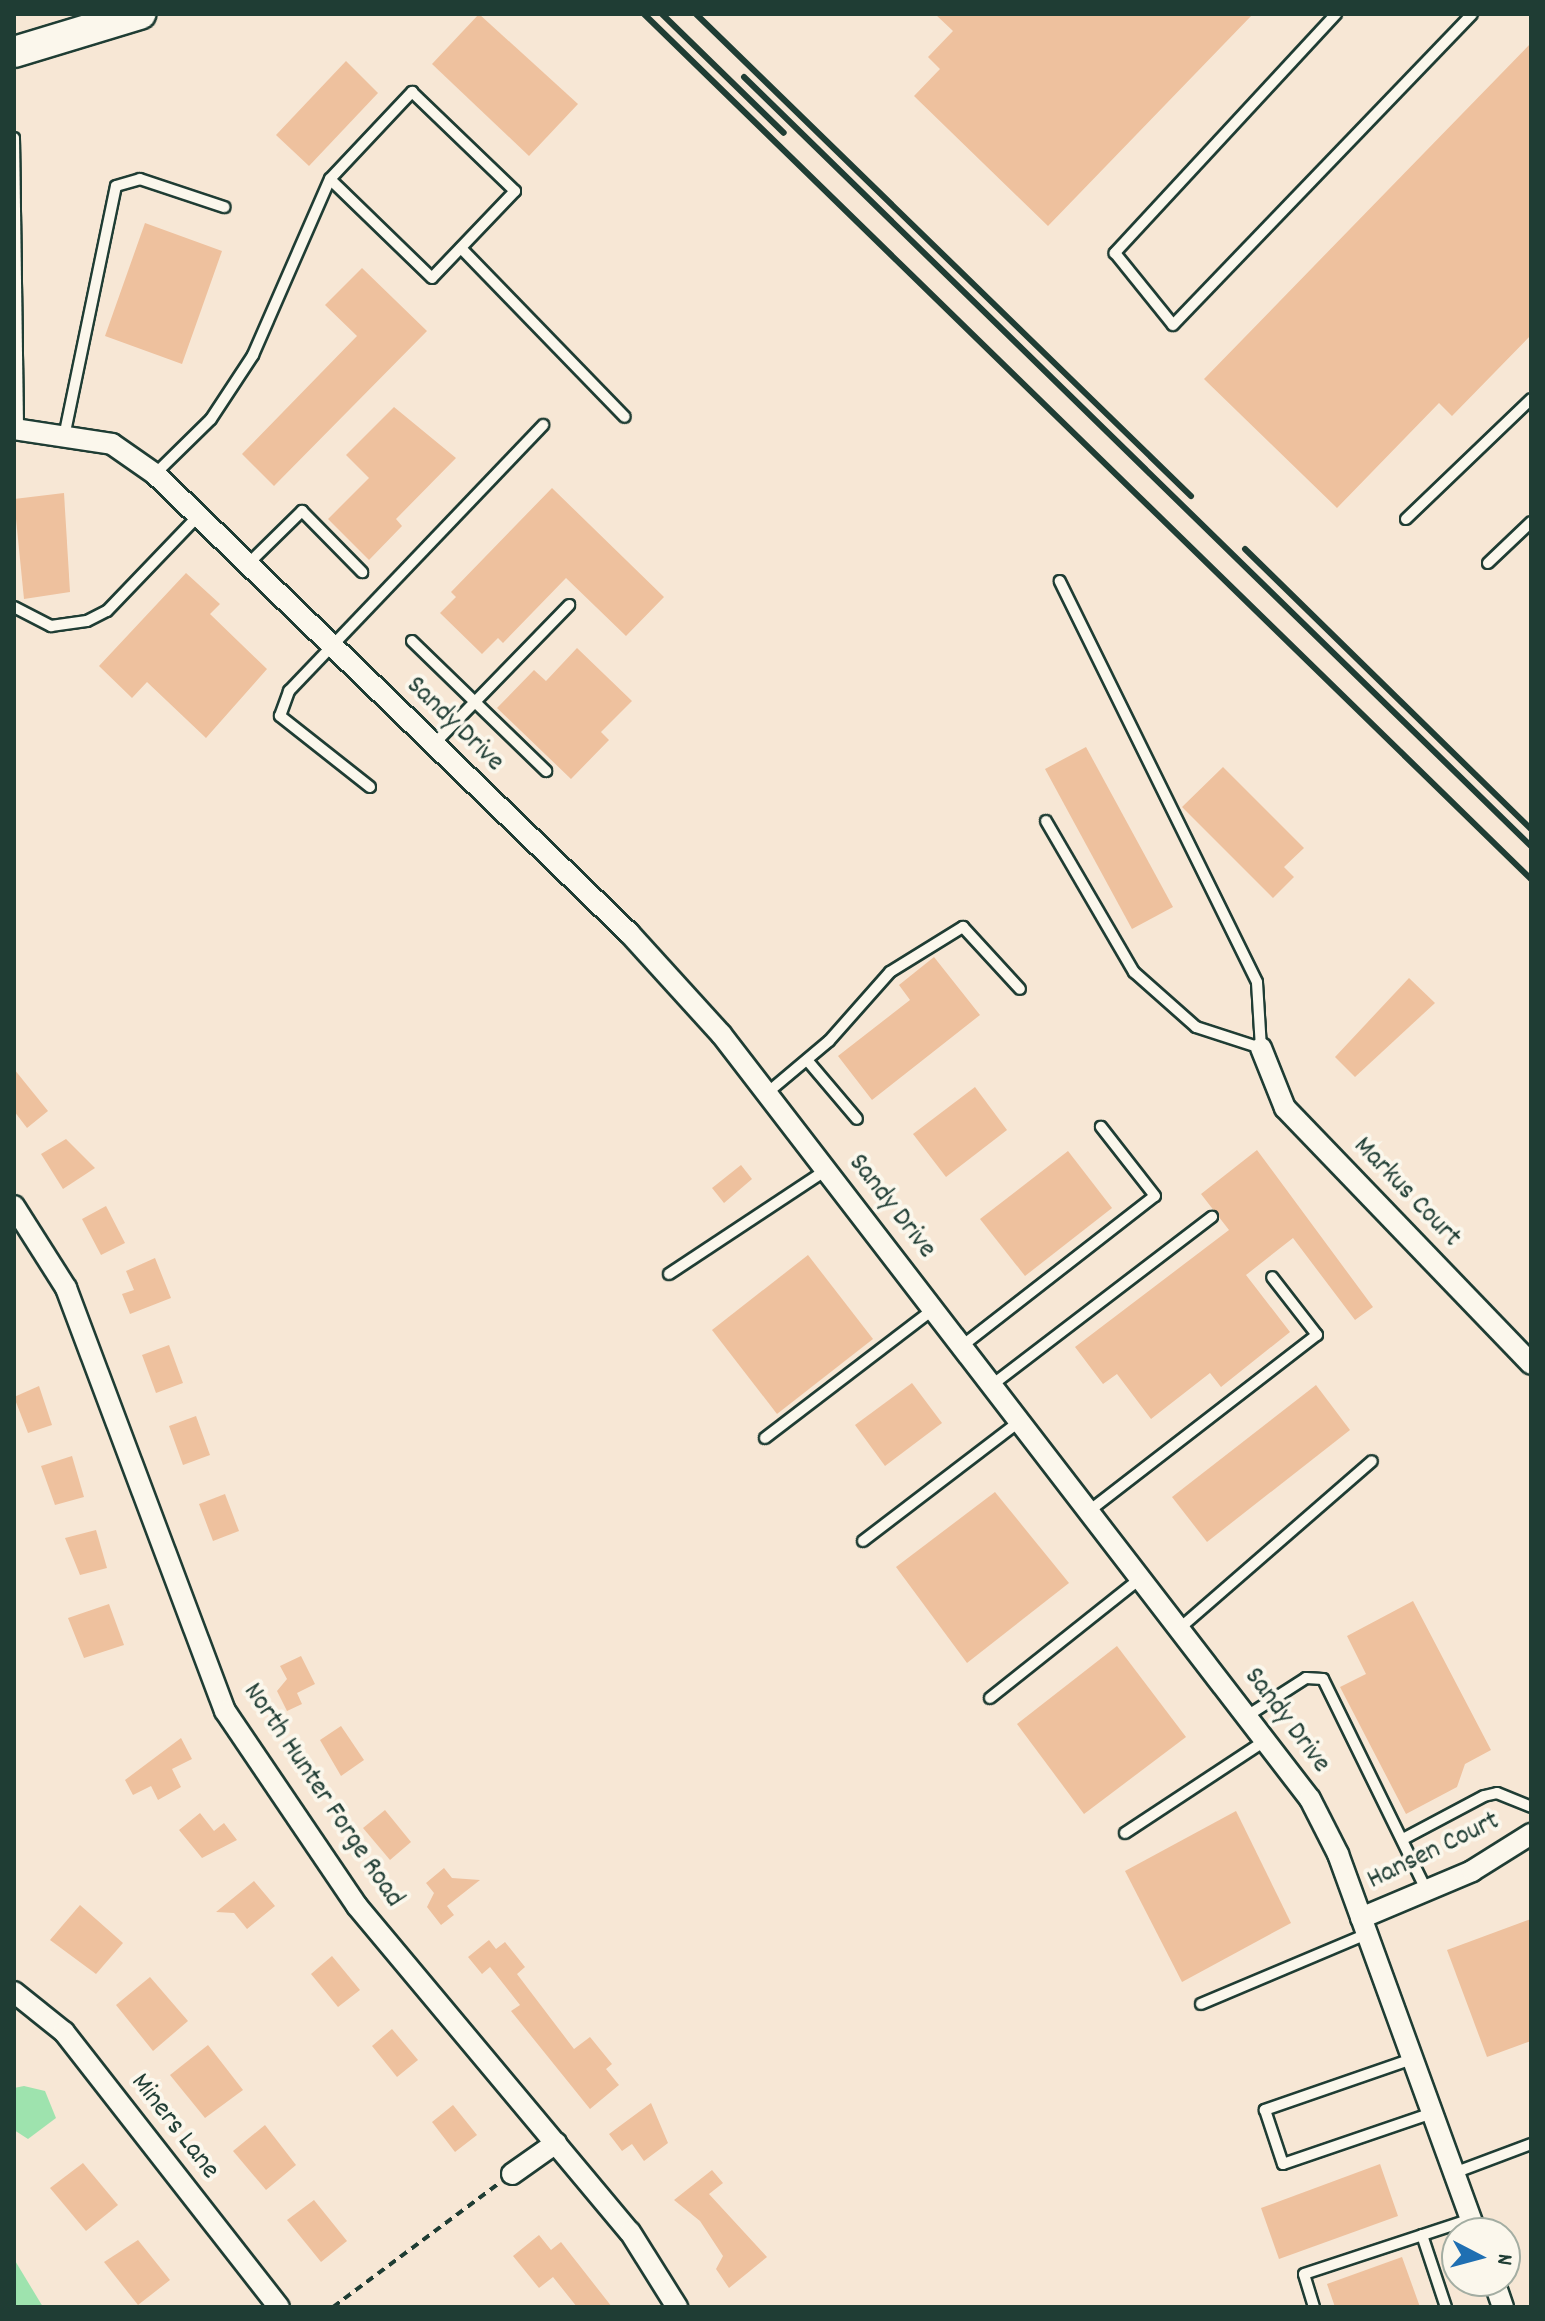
<!DOCTYPE html>
<html>
<head>
<meta charset="utf-8">
<style>
  body { margin:0 }
  #map { position:relative; width:1545px; height:2321px; overflow:hidden; background:#f7e7d5; font-family:Dekko,sans-serif }
  div>[style] { position:absolute }
  [style*='--x'] { left:calc(var(--x)*1px); top:calc(var(--y)*1px); width:calc(var(--w)*1px); rotate:calc(var(--a)*1deg) }
  .green>* { inset:0; background:#9ee3ae }
  .building>* { inset:0; background:#eec19e }
  .path>* { height:4px; margin-top:-2px; transform-origin:0; background:repeating-linear-gradient(90deg,#1f3d34 0 8px,transparent 0 14px) }
  .roads { filter:drop-shadow(2px 0 #1f3d34) drop-shadow(-2px 0 #1f3d34) drop-shadow(0 2px #1f3d34) drop-shadow(0 -2px #1f3d34) }
  .service>* { height:10px; margin:-5px; padding:0 5px; transform-origin:5px; border-radius:5px; background:#fbf7ec }
  .minor>* { height:20px; margin:-10px; padding:0 10px; transform-origin:10px; border-radius:10px; background:#fbf7ec }
  .secondary>* { height:30px; margin:-15px; padding:0 15px; transform-origin:15px; border-radius:15px; background:#fbf7ec }
  .rail>* { height:6px; margin:-3px; padding:0 3px; transform-origin:3px; border-radius:3px; background:#1f3d34 }
  span { translate:-50% -50%; white-space:nowrap; text-align:center; line-height:1.15; -webkit-text-stroke:8px #fbf7ec; paint-order:stroke }
  .street-label { font-size:28px; color:#1f3d34 }
  .frame { position:absolute; inset:0; border:16px solid #1f3d34; pointer-events:none }
  .north { position:absolute; left:1441px; top:2217px; width:80px; height:80px; box-sizing:border-box; background:#fbf7ec; border:2px solid #a3ada2; border-radius:50%; rotate:96deg; font-size:22px; font-weight:700; line-height:32px; text-align:center; color:#1f3d34 }
  .north::after { content:''; display:block; margin:auto; width:28px; height:36px; background:#1f6fb2; clip-path:polygon(50% 0,100% 100%,50% 72%,0 100%) }
</style>
</head>
<body>
<div id="map">
  <div class="green">
    <i style="clip-path:polygon(24px 2086px,45px 2091px,56px 2118px,28px 2139px,14px 2130px,14px 2088px)"></i>
    <i style="clip-path:polygon(14px 2259px,43px 2307px,14px 2307px)"></i>
  </div>
  <div class="building">
    <i style="clip-path:polygon(479px 14px,578px 104px,529px 156px,432px 64px)"></i>
    <i style="clip-path:polygon(935px 14px,1253px 14px,1048px 226px,914px 96px,940px 69px,928px 57px,953px 31px)"></i>
    <i style="clip-path:polygon(1531px 43px,1531px 335px,1452px 416px,1439px 403px,1337px 508px,1204px 379px)"></i>
    <i style="clip-path:polygon(346px 61px,378px 93px,309px 166px,276px 135px)"></i>
    <i style="clip-path:polygon(145px 223px,222px 251px,182px 364px,105px 336px)"></i>
    <i style="clip-path:polygon(362px 268px,427px 331px,274px 486px,242px 454px,357px 336px,325px 305px)"></i>
    <i style="clip-path:polygon(394px 407px,456px 458px,396px 519px,402px 526px,369px 560px,328px 519px,369px 478px,346px 455px)"></i>
    <i style="clip-path:polygon(552px 488px,664px 597px,626px 636px,566px 578px,503px 643px,498px 638px,482px 654px,440px 613px,456px 597px,451px 592px)"></i>
    <i style="clip-path:polygon(64px 493px,70px 592px,24px 599px,14px 499px)"></i>
    <i style="clip-path:polygon(186px 573px,220px 604px,210px 614px,267px 669px,206px 738px,147px 682px,132px 698px,99px 666px)"></i>
    <i style="clip-path:polygon(577px 648px,632px 701px,601px 732px,609px 740px,571px 779px,497px 708px,534px 670px,546px 681px)"></i>
    <i style="clip-path:polygon(1086px 747px,1173px 907px,1132px 929px,1045px 769px)"></i>
    <i style="clip-path:polygon(1223px 767px,1304px 848px,1284px 867px,1294px 877px,1273px 898px,1182px 807px)"></i>
    <i style="clip-path:polygon(934px 957px,980px 1015px,872px 1100px,838px 1056px,910px 1000px,899px 985px)"></i>
    <i style="clip-path:polygon(1409px 978px,1435px 1003px,1355px 1077px,1335px 1057px)"></i>
    <i style="clip-path:polygon(14px 1069px,48px 1111px,27px 1128px,14px 1111px)"></i>
    <i style="clip-path:polygon(975px 1087px,1007px 1130px,946px 1177px,913px 1134px)"></i>
    <i style="clip-path:polygon(66px 1139px,95px 1168px,63px 1189px,41px 1154px)"></i>
    <i style="clip-path:polygon(1257px 1150px,1373px 1307px,1355px 1320px,1293px 1238px,1246px 1275px,1290px 1332px,1221px 1387px,1210px 1373px,1151px 1419px,1117px 1374px,1103px 1384px,1075px 1347px,1229px 1230px,1201px 1194px)"></i>
    <i style="clip-path:polygon(1068px 1151px,1112px 1208px,1025px 1276px,980px 1219px)"></i>
    <i style="clip-path:polygon(741px 1165px,752px 1179px,724px 1203px,712px 1188px)"></i>
    <i style="clip-path:polygon(106px 1206px,125px 1243px,101px 1255px,82px 1219px)"></i>
    <i style="clip-path:polygon(808px 1255px,873px 1339px,777px 1414px,712px 1330px)"></i>
    <i style="clip-path:polygon(155px 1258px,171px 1298px,130px 1314px,122px 1294px,134px 1290px,126px 1271px)"></i>
    <i style="clip-path:polygon(169px 1345px,183px 1383px,156px 1393px,142px 1355px)"></i>
    <i style="clip-path:polygon(912px 1383px,942px 1423px,885px 1466px,855px 1425px)"></i>
    <i style="clip-path:polygon(1316px 1385px,1350px 1430px,1207px 1542px,1172px 1497px)"></i>
    <i style="clip-path:polygon(39px 1386px,52px 1425px,28px 1433px,14px 1397px)"></i>
    <i style="clip-path:polygon(196px 1416px,210px 1455px,183px 1465px,169px 1426px)"></i>
    <i style="clip-path:polygon(72px 1456px,84px 1497px,55px 1505px,41px 1466px)"></i>
    <i style="clip-path:polygon(995px 1492px,1069px 1583px,967px 1663px,896px 1567px)"></i>
    <i style="clip-path:polygon(225px 1494px,239px 1531px,213px 1541px,199px 1504px)"></i>
    <i style="clip-path:polygon(96px 1530px,107px 1568px,80px 1575px,65px 1538px)"></i>
    <i style="clip-path:polygon(1413px 1601px,1491px 1750px,1465px 1764px,1457px 1787px,1406px 1814px,1340px 1687px,1366px 1674px,1347px 1636px)"></i>
    <i style="clip-path:polygon(109px 1604px,124px 1645px,84px 1658px,68px 1618px)"></i>
    <i style="clip-path:polygon(1117px 1646px,1186px 1737px,1084px 1814px,1017px 1724px)"></i>
    <i style="clip-path:polygon(301px 1656px,315px 1684px,297px 1693px,302px 1704px,287px 1711px,277px 1691px,287px 1679px,280px 1666px)"></i>
    <i style="clip-path:polygon(341px 1726px,364px 1760px,341px 1776px,320px 1740px)"></i>
    <i style="clip-path:polygon(181px 1738px,192px 1759px,172px 1769px,181px 1787px,158px 1800px,151px 1786px,133px 1795px,125px 1780px)"></i>
    <i style="clip-path:polygon(385px 1810px,411px 1842px,390px 1860px,363px 1828px)"></i>
    <i style="clip-path:polygon(1236px 1811px,1291px 1923px,1182px 1982px,1125px 1871px)"></i>
    <i style="clip-path:polygon(200px 1813px,214px 1831px,224px 1823px,237px 1840px,202px 1858px,179px 1830px)"></i>
    <i style="clip-path:polygon(444px 1868px,452px 1878px,480px 1880px,447px 1906px,454px 1915px,441px 1925px,427px 1907px,434px 1893px,426px 1883px)"></i>
    <i style="clip-path:polygon(254px 1881px,275px 1906px,247px 1929px,234px 1913px,216px 1912px)"></i>
    <i style="clip-path:polygon(80px 1905px,123px 1943px,96px 1974px,50px 1940px)"></i>
    <i style="clip-path:polygon(1531px 1919px,1531px 2041px,1487px 2057px,1447px 1950px)"></i>
    <i style="clip-path:polygon(489px 1940px,496px 1949px,505px 1942px,525px 1967px,517px 1974px,574px 2049px,590px 2037px,612px 2064px,606px 2069px,619px 2085px,590px 2109px,511px 2011px,520px 2005px,490px 1967px,482px 1974px,468px 1957px)"></i>
    <i style="clip-path:polygon(332px 1956px,360px 1990px,338px 2007px,311px 1974px)"></i>
    <i style="clip-path:polygon(150px 1977px,188px 2021px,153px 2051px,116px 2005px)"></i>
    <i style="clip-path:polygon(392px 2029px,418px 2060px,397px 2077px,372px 2046px)"></i>
    <i style="clip-path:polygon(208px 2045px,243px 2090px,205px 2118px,170px 2075px)"></i>
    <i style="clip-path:polygon(651px 2103px,668px 2143px,644px 2161px,632px 2144px,622px 2151px,609px 2134px)"></i>
    <i style="clip-path:polygon(453px 2105px,477px 2135px,455px 2152px,432px 2122px)"></i>
    <i style="clip-path:polygon(265px 2125px,296px 2165px,266px 2190px,233px 2151px)"></i>
    <i style="clip-path:polygon(83px 2163px,118px 2205px,86px 2231px,50px 2188px)"></i>
    <i style="clip-path:polygon(1380px 2164px,1398px 2216px,1279px 2259px,1261px 2208px)"></i>
    <i style="clip-path:polygon(712px 2170px,723px 2183px,709px 2194px,767px 2257px,729px 2288px,716px 2269px,723px 2256px,700px 2221px,674px 2200px)"></i>
    <i style="clip-path:polygon(314px 2200px,347px 2241px,321px 2262px,287px 2220px)"></i>
    <i style="clip-path:polygon(539px 2235px,551px 2250px,561px 2242px,612px 2307px,577px 2307px,553px 2277px,539px 2288px,513px 2256px)"></i>
    <i style="clip-path:polygon(138px 2240px,170px 2280px,138px 2305px,104px 2262px)"></i>
    <i style="clip-path:polygon(1402px 2257px,1420px 2307px,1335px 2307px,1327px 2284px)"></i>
  </div>
  <div class="path">
    <i style="--x:333;--y:2307;--w:206;--a:-36.7"></i>
  </div>
  <div class="roads">
    <div class="service">
      <i style="--x:1336;--y:14;--w:326;--a:132.8"></i>
      <i style="--x:1115;--y:253;--w:92;--a:51.1"></i>
      <i style="--x:1173;--y:325;--w:431;--a:-46.1"></i>
      <i style="--x:14;--y:138;--w:291;--a:89.2"></i>
      <i style="--x:461;--y:248;--w:235;--a:45.9"></i>
      <i style="--x:65;--y:432;--w:251;--a:-78.3"></i>
      <i style="--x:116;--y:186;--w:25;--a:-16"></i>
      <i style="--x:140;--y:179;--w:89;--a:18.4"></i>
      <i style="--x:155;--y:474;--w:78;--a:-44.5"></i>
      <i style="--x:211;--y:419;--w:77;--a:-56.7"></i>
      <i style="--x:253;--y:355;--w:192;--a:-66.4"></i>
      <i style="--x:330;--y:179;--w:120;--a:-46.7"></i>
      <i style="--x:412;--y:92;--w:143;--a:43.9"></i>
      <i style="--x:515;--y:191;--w:120;--a:133.7"></i>
      <i style="--x:432;--y:278;--w:142;--a:-135.9"></i>
      <i style="--x:1406;--y:519;--w:173;--a:-43.8"></i>
      <i style="--x:1488;--y:563;--w:59;--a:-43.6"></i>
      <i style="--x:248;--y:564;--w:76;--a:-44.5"></i>
      <i style="--x:302;--y:511;--w:86;--a:45.5"></i>
      <i style="--x:14;--y:607;--w:42;--a:27.2"></i>
      <i style="--x:51;--y:626;--w:36;--a:-8"></i>
      <i style="--x:87;--y:621;--w:22;--a:-27"></i>
      <i style="--x:107;--y:611;--w:132;--a:-46.2"></i>
      <i style="--x:412;--y:641;--w:187;--a:44.1"></i>
      <i style="--x:434;--y:744;--w:194;--a:-45.8"></i>
      <i style="--x:370;--y:787;--w:115;--a:-141.7"></i>
      <i style="--x:280;--y:716;--w:27;--a:-70"></i>
      <i style="--x:289;--y:691;--w:368;--a:-46.3"></i>
      <i style="--x:1046;--y:821;--w:175;--a:59.8"></i>
      <i style="--x:1134;--y:972;--w:83;--a:41.6"></i>
      <i style="--x:1196;--y:1027;--w:68;--a:17.9"></i>
      <i style="--x:1261;--y:1048;--w:66;--a:-93.5"></i>
      <i style="--x:1257;--y:982;--w:447;--a:-116.2"></i>
      <i style="--x:807;--y:1060;--w:77;--a:49.7"></i>
      <i style="--x:767;--y:1093;--w:81;--a:-40"></i>
      <i style="--x:829;--y:1041;--w:92;--a:-48.5"></i>
      <i style="--x:890;--y:972;--w:86;--a:-31.7"></i>
      <i style="--x:963;--y:927;--w:84;--a:47.4"></i>
      <i style="--x:669;--y:1274;--w:188;--a:-33.5"></i>
      <i style="--x:962;--y:1346;--w:244;--a:-37.9"></i>
      <i style="--x:1155;--y:1196;--w:88;--a:-128"></i>
      <i style="--x:992;--y:1385;--w:277;--a:-37.4"></i>
      <i style="--x:765;--y:1438;--w:213;--a:-37.4"></i>
      <i style="--x:1089;--y:1511;--w:288;--a:-37.7"></i>
      <i style="--x:1317;--y:1335;--w:73;--a:-127.8"></i>
      <i style="--x:863;--y:1541;--w:198;--a:-37.4"></i>
      <i style="--x:1180;--y:1628;--w:254;--a:-41"></i>
      <i style="--x:990;--y:1698;--w:193;--a:-38.5"></i>
      <i style="--x:1247;--y:1716;--w:70;--a:-32.8"></i>
      <i style="--x:1306;--y:1678;--w:17;--a:3"></i>
      <i style="--x:1323;--y:1679;--w:236;--a:63.9"></i>
      <i style="--x:1125;--y:1833;--w:169;--a:-33.4"></i>
      <i style="--x:1405;--y:1838;--w:89;--a:-28"></i>
      <i style="--x:1484;--y:1796;--w:13;--a:-13"></i>
      <i style="--x:1497;--y:1793;--w:37;--a:22"></i>
      <i style="--x:1201;--y:2004;--w:180;--a:-22.9"></i>
      <i style="--x:1412;--y:2059;--w:156;--a:160.9"></i>
      <i style="--x:1265;--y:2110;--w:57;--a:71.6"></i>
      <i style="--x:1283;--y:2164;--w:157;--a:-18.9"></i>
      <i style="--x:1454;--y:2173;--w:82;--a:-20.6"></i>
      <i style="--x:1422;--y:2235;--w:76;--a:71.6"></i>
      <i style="--x:1314;--y:2307;--w:34;--a:-107"></i>
      <i style="--x:1304;--y:2274;--w:176;--a:-18.2"></i>
    </div>
    <div class="minor">
      <i style="--x:14;--y:429;--w:99;--a:8.7"></i>
      <i style="--x:112;--y:444;--w:52;--a:34.9"></i>
      <i style="--x:155;--y:474;--w:660;--a:44.08"></i>
      <i style="--x:629;--y:933;--w:137;--a:47.7"></i>
      <i style="--x:721;--y:1034;--w:965;--a:52.41"></i>
      <i style="--x:1310;--y:1799;--w:62;--a:63"></i>
      <i style="--x:1338;--y:1854;--w:403;--a:70"></i>
      <i style="--x:1261;--y:1048;--w:65;--a:68.2"></i>
      <i style="--x:1285;--y:1108;--w:355;--a:46.1"></i>
      <i style="--x:14;--y:1206;--w:97;--a:57.6"></i>
      <i style="--x:66;--y:1288;--w:452;--a:69.4"></i>
      <i style="--x:225;--y:1711;--w:235;--a:55.9"></i>
      <i style="--x:357;--y:1906;--w:425;--a:50.1"></i>
      <i style="--x:630;--y:2232;--w:89;--a:57.9"></i>
      <i style="--x:1361;--y:1918;--w:121;--a:-22.9"></i>
      <i style="--x:1472;--y:1871;--w:70;--a:-32.1"></i>
      <i style="--x:14;--y:1992;--w:64;--a:38.7"></i>
      <i style="--x:64;--y:2032;--w:349;--a:52"></i>
      <i style="--x:512;--y:2174;--w:54;--a:-35.2"></i>
      <i style="--x:1494;--y:2281;--w:28;--a:71"></i>
    </div>
    <div class="secondary">
      <i style="--x:14;--y:52;--w:132;--a:-16.8"></i>
    </div>
  </div>
  <div class="rail">
    <i style="--x:644;--y:14;--w:1239;--a:44.28"></i>
    <i style="--x:662;--y:14;--w:170;--a:44.3"></i>
    <i style="--x:696;--y:14;--w:691;--a:44.24"></i>
    <i style="--x:744;--y:77;--w:1100;--a:44.34"></i>
    <i style="--x:1245;--y:549;--w:400;--a:44.4"></i>
  </div>
  <div class="street-label">
    <span style="left:454px;top:725px;rotate:44deg">Sandy Drive</span>
    <span style="left:1406px;top:1193px;rotate:46deg">Markus Court</span>
    <span style="left:891px;top:1207px;rotate:52deg">Sandy Drive</span>
    <span style="left:1286px;top:1721px;rotate:53deg">Sandy Drive</span>
    <span style="left:322px;top:1796px;rotate:56deg">North Hunter Forge Road</span>
    <span style="left:1434px;top:1852px;rotate:-26deg">Hansen Court</span>
    <span style="left:174px;top:2127px;rotate:52deg">Miners Lane</span>
  </div>
  <div class="frame"></div>
  <div class="north">N</div>
</div>
</body>
</html>
